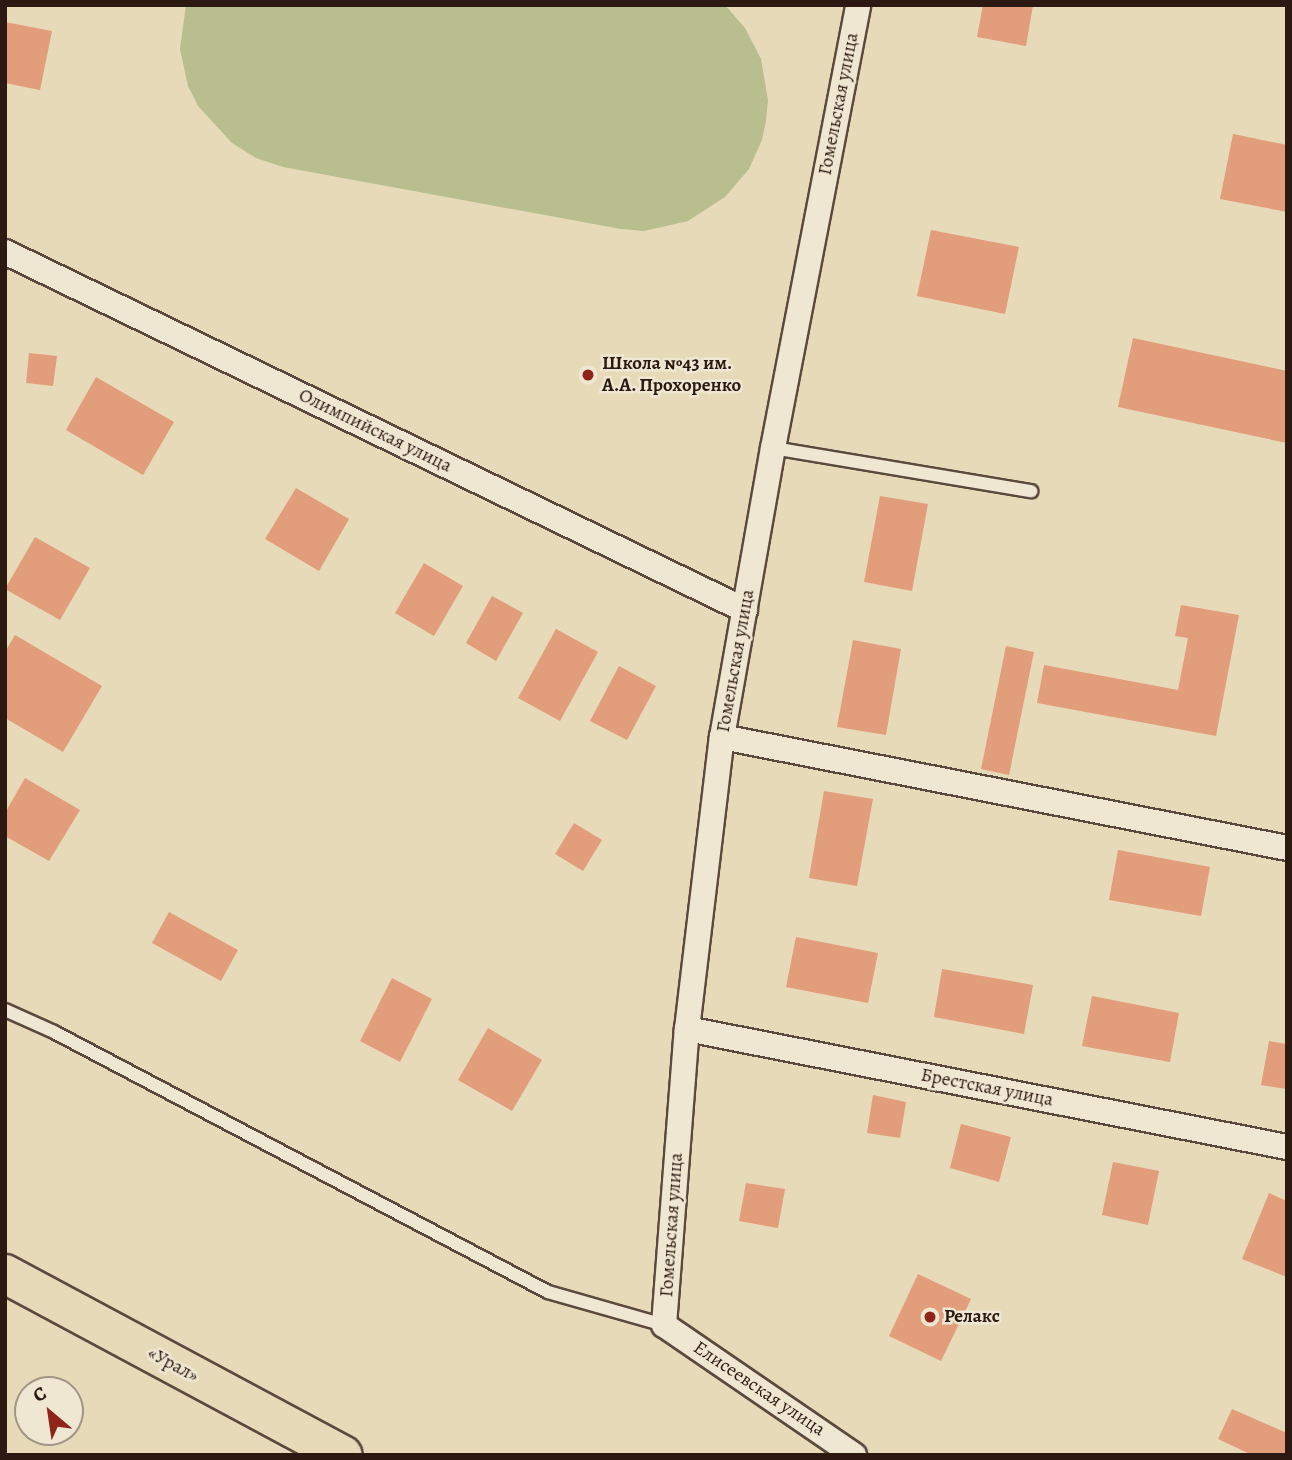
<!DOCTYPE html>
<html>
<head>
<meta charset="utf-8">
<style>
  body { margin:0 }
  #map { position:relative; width:1292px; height:1460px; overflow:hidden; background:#e6dab9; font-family:Alegreya,serif }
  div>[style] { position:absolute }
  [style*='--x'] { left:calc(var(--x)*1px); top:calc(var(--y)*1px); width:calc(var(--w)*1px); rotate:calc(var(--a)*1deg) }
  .green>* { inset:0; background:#b8be8d }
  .building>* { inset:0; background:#e29d7b }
  .roads { filter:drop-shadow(2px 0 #5a493c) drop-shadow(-2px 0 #5a493c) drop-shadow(0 2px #5a493c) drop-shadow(0 -2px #5a493c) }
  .service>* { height:12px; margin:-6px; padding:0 6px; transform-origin:6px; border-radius:6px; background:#efe7d2 }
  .minor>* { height:24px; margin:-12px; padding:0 12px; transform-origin:12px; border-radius:12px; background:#efe7d2 }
  .primary>* { height:38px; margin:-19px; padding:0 19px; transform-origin:19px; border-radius:19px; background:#e6dab9 }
  .dots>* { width:19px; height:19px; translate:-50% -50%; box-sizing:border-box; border:4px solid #efe7d2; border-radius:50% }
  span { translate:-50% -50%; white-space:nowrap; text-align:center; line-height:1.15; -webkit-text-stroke:5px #efe7d2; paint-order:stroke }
  .street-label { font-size:19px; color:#2c1912 }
  .poi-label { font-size:19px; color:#2c1912; font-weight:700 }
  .left { translate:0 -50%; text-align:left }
  .frame { position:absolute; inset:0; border:7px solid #2c1912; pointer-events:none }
  .north { position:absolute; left:14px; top:1376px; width:70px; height:70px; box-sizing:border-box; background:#efe7d2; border:2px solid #a19585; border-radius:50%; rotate:331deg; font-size:19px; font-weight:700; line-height:28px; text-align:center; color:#2c1912 }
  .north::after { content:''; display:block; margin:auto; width:24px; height:32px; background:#8f2418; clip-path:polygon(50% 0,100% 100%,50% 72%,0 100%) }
</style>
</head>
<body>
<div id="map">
  <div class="green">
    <i style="clip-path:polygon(186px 5px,725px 5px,745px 28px,761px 59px,768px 100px,766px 121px,762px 140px,749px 169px,725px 197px,688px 221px,644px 231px,621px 229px,283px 167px,256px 158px,232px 143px,198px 106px,188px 86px,180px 49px)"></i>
  </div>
  <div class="building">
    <i style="clip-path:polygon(983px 5px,1033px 5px,1026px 46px,977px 37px)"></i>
    <i style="clip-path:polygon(5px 22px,52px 31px,40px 90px,5px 83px)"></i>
    <i style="clip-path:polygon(1233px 134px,1287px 145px,1287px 212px,1220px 199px)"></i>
    <i style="clip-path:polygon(931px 230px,1019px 247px,1005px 314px,917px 296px)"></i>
    <i style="clip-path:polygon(1133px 338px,1287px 371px,1287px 443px,1118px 407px)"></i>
    <i style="clip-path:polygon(29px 353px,57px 356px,53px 386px,26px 383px)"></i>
    <i style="clip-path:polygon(96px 377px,174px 422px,143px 475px,66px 430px)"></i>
    <i style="clip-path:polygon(296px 488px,349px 519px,319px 571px,265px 539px)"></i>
    <i style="clip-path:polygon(880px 496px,928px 504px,912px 591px,864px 582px)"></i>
    <i style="clip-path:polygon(35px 537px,90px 568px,60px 620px,5px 589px)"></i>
    <i style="clip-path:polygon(424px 563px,463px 586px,434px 636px,395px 613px)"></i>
    <i style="clip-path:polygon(492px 596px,523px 613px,496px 661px,466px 643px)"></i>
    <i style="clip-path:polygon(1181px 605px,1239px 615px,1216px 736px,1037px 703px,1044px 665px,1178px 690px,1188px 638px,1175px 636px)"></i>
    <i style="clip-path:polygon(556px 629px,598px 652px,560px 721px,518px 698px)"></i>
    <i style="clip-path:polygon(15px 635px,102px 686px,63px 752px,5px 718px,5px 652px)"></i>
    <i style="clip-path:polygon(853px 640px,901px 649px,886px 735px,837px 727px)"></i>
    <i style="clip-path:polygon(1006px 646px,1034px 652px,1009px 775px,981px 769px)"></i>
    <i style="clip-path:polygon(619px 666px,656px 686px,627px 740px,590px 721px)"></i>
    <i style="clip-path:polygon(25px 778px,80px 810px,49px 861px,5px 836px,5px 813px)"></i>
    <i style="clip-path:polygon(824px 791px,873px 799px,857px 886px,809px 878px)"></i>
    <i style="clip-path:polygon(574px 823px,602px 840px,583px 871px,555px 854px)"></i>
    <i style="clip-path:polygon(1118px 850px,1210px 867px,1201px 916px,1109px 900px)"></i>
    <i style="clip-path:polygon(169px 912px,238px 950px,221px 981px,152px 943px)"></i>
    <i style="clip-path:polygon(796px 937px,878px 953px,868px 1003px,786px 987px)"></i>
    <i style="clip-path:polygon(942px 969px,1033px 985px,1024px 1034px,934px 1017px)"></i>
    <i style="clip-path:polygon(392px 978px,432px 999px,400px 1062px,360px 1041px)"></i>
    <i style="clip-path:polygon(1092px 996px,1179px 1013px,1170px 1062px,1082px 1046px)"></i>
    <i style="clip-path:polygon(488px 1028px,542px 1060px,512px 1111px,458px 1080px)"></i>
    <i style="clip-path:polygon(1269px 1041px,1287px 1044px,1287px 1089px,1261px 1085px)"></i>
    <i style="clip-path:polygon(873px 1095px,906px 1102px,900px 1138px,867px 1133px)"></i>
    <i style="clip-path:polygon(961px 1124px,1011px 1137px,999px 1182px,950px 1168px)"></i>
    <i style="clip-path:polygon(1113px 1162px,1159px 1171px,1148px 1225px,1102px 1215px)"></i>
    <i style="clip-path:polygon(746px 1183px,785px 1189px,778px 1228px,739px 1221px)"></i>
    <i style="clip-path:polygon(1269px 1193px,1287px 1201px,1287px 1277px,1242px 1259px)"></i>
    <i style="clip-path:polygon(918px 1274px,971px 1299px,941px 1361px,889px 1336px)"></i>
    <i style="clip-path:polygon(1232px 1409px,1287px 1433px,1287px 1455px,1252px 1455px,1218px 1439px)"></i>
  </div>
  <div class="roads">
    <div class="service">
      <i style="--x:773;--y:448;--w:262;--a:9.5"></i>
      <i style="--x:5;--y:1010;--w:54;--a:24.2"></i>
      <i style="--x:54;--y:1032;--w:558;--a:27.76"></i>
      <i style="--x:548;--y:1292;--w:121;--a:15.9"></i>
    </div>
    <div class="minor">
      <i style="--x:5;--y:252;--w:822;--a:25.82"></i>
      <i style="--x:722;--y:737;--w:576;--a:11.11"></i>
      <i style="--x:687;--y:1029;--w:611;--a:11.13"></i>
      <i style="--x:854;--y:1455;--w:230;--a:-145.6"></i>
      <i style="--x:664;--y:1325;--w:297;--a:-85.6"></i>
      <i style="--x:687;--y:1029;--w:294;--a:-83.2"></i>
      <i style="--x:722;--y:737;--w:293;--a:-80"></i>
      <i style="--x:773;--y:448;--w:451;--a:-79.1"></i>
    </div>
    <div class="primary">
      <i style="--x:5;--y:1274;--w:383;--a:28.2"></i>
    </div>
  </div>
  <div class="dots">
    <i style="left:588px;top:375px;background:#8f2418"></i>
    <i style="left:930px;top:1317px;background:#8f2418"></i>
  </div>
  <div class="street-label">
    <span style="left:839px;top:104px;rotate:-79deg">Гомельская улица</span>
    <span style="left:375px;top:431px;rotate:26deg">Олимпийская улица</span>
    <span style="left:736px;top:661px;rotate:-80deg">Гомельская улица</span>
    <span style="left:987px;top:1088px;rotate:11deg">Брестская улица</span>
    <span style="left:672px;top:1225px;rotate:-86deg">Гомельская улица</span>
    <span style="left:173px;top:1365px;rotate:28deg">«Урал»</span>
    <span style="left:759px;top:1389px;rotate:34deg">Елисеевская улица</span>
  </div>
  <div class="poi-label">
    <span class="left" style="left:602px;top:375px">Школа №43 им.<br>А.А. Прохоренко</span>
    <span class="left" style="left:944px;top:1317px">Релакс</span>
  </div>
  <div class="frame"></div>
  <div class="north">С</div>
</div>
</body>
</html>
